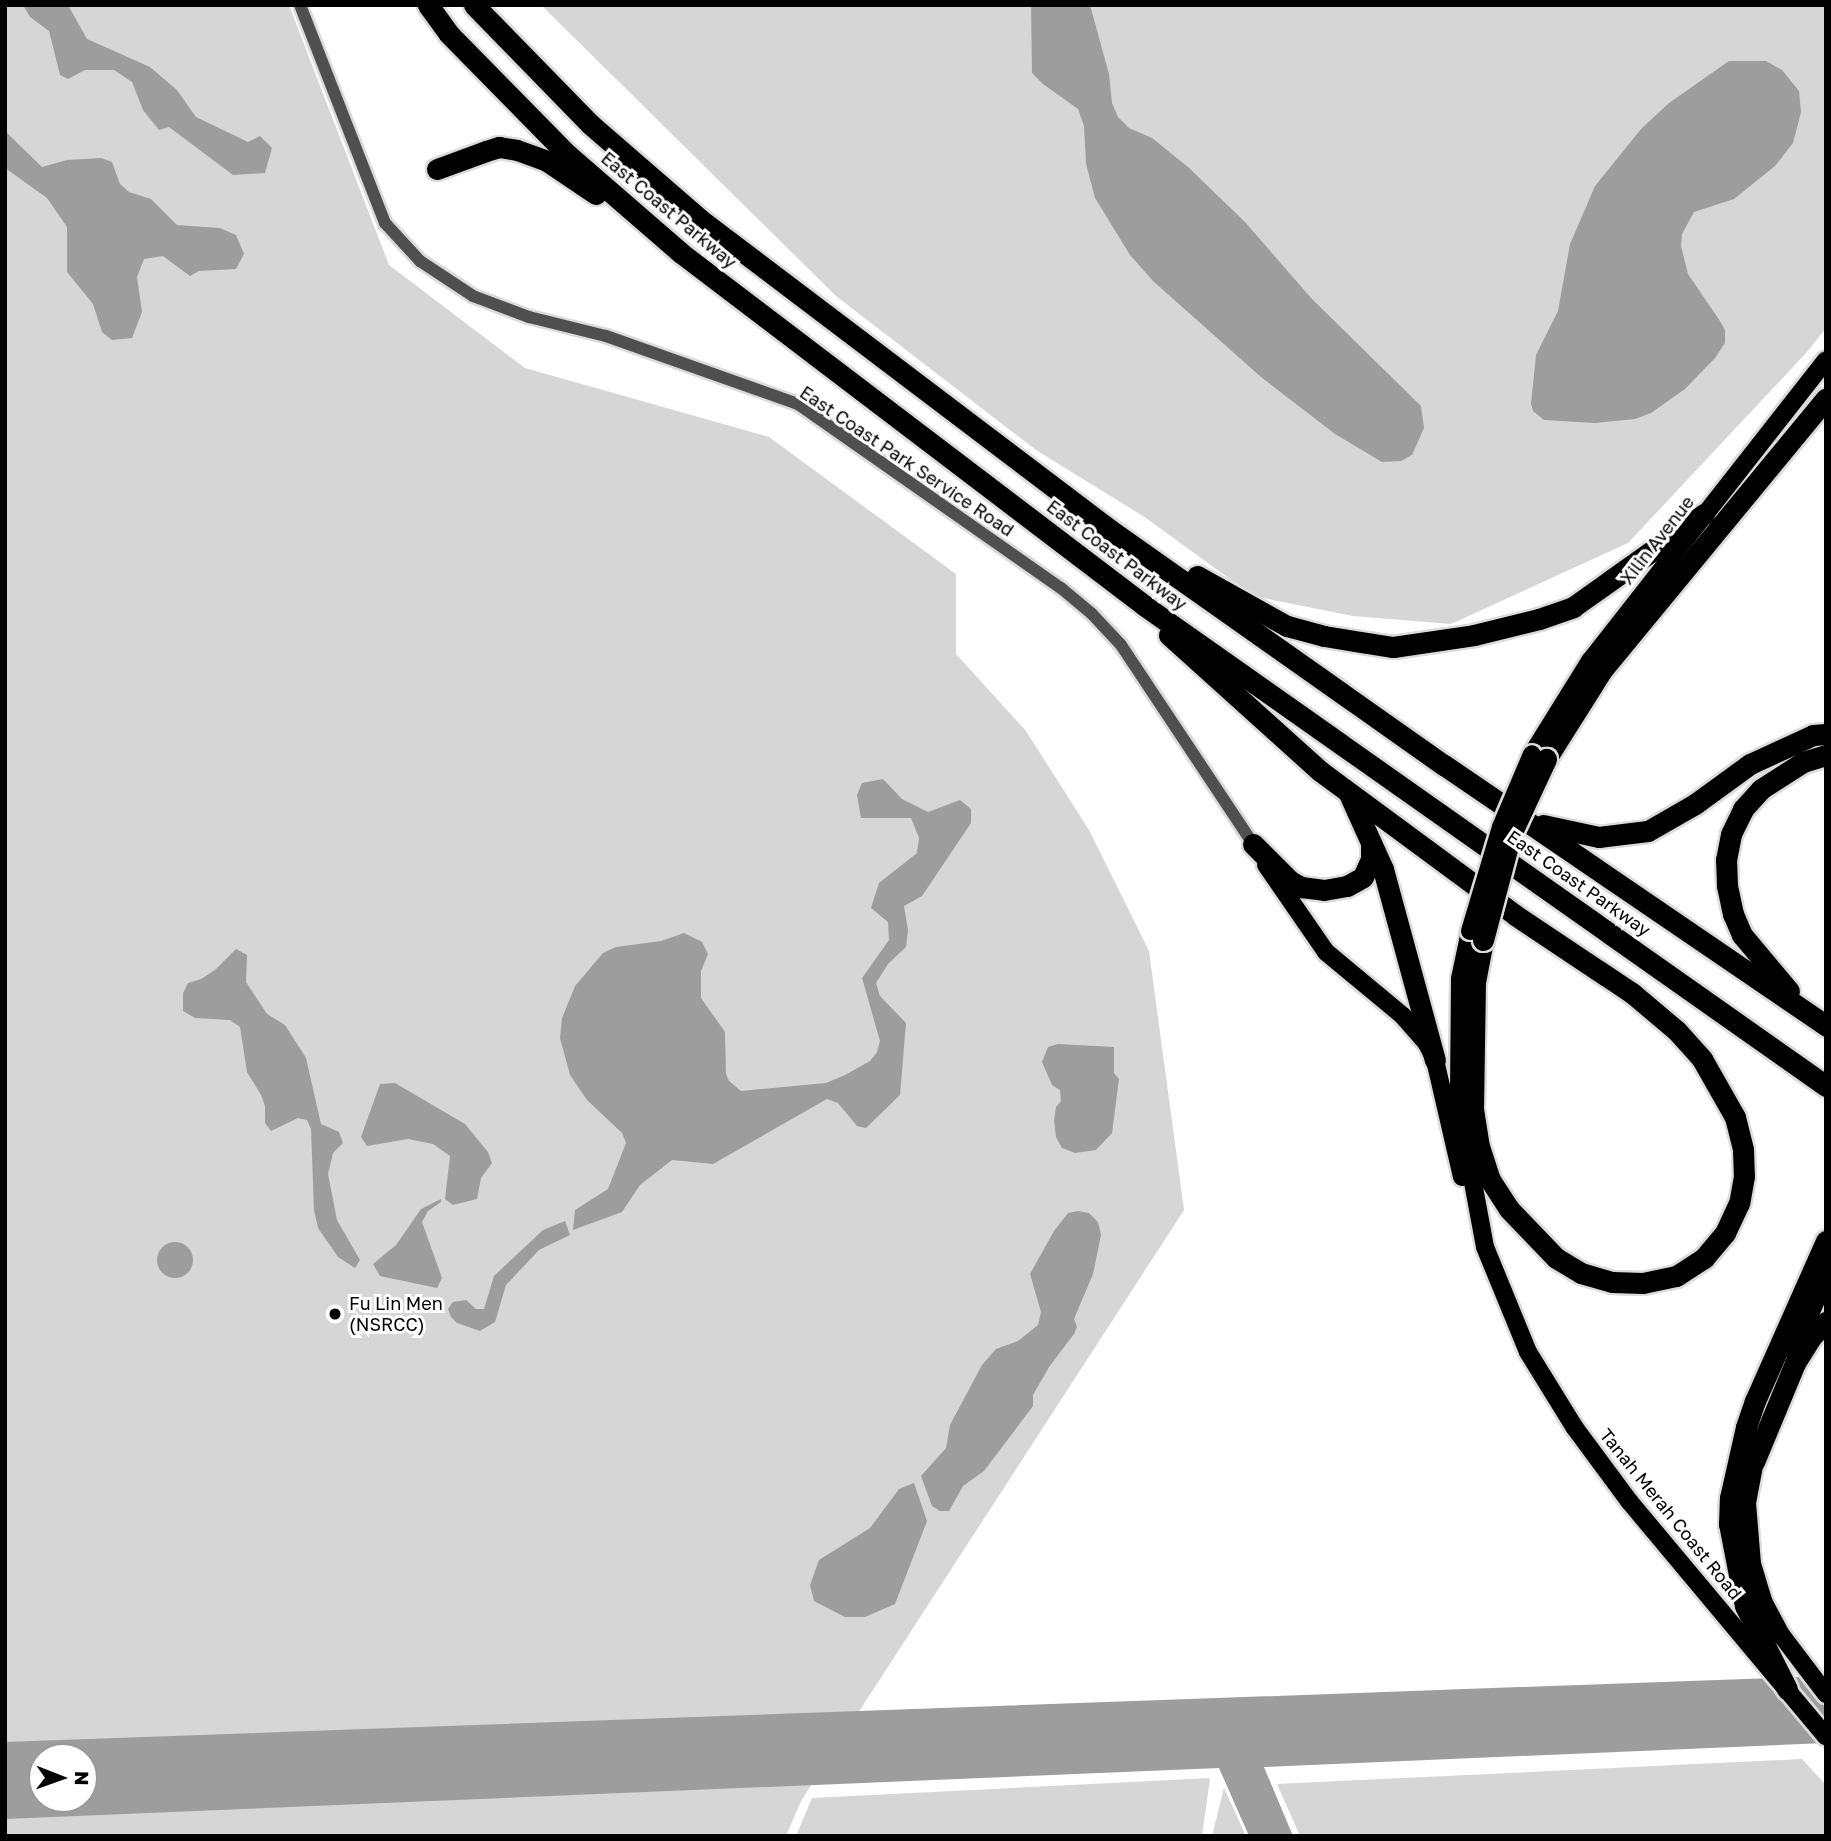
<!DOCTYPE html>
<html>
<head>
<meta charset="utf-8">
<style>
  body { margin:0 }
  #map { position:relative; width:1831px; height:1841px; overflow:hidden; background:#fff; font-family:"Golos Text",sans-serif }
  div>[style] { position:absolute }
  [style*='--x'] { left:calc(var(--x)*1px); top:calc(var(--y)*1px); width:calc(var(--w)*1px); rotate:calc(var(--a)*1deg) }
  .green>* { inset:0; background:#d6d6d6 }
  .water>* { inset:0; background:#9d9d9d }
  .round { border-radius:50% }
  .roads { filter:drop-shadow(2px 0 #dbdbdb) drop-shadow(-2px 0 #dbdbdb) drop-shadow(0 2px #dbdbdb) drop-shadow(0 -2px #dbdbdb) }
  .minor>* { height:12px; margin:-6px; padding:0 6px; transform-origin:6px; border-radius:6px; background:#4f4f4f }
  .primary>* { height:18px; margin:-9px; padding:0 9px; transform-origin:9px; border-radius:9px; background:#000 }
  .motorway>* { height:21px; margin:-10.5px; padding:0 10.5px; transform-origin:10.5px; border-radius:10.5px; background:#000 }
  .bridges { filter:drop-shadow(2px 0 #dbdbdb) drop-shadow(-2px 0 #dbdbdb) drop-shadow(0 2px #dbdbdb) drop-shadow(0 -2px #dbdbdb) }
  .primary-bridge>* { height:18px; margin:-9px; padding:0 9px; transform-origin:9px; border-radius:9px; background:#000 }
  .motorway-bridge>* { height:21px; margin:-10.5px; padding:0 10.5px; transform-origin:10.5px; border-radius:10.5px; background:#000 }
  .dots>* { width:19px; height:19px; translate:-50% -50%; box-sizing:border-box; border:4px solid #fff; border-radius:50% }
  span { translate:-50% -50%; white-space:nowrap; text-align:center; line-height:1.15; -webkit-text-stroke:6px #fff; paint-order:stroke }
  .street-label { font-size:18px; color:#000 }
  .poi-label { font-size:18px; color:#000 }
  .left { translate:0 -50%; text-align:left }
  .frame { position:absolute; inset:0; border:7px solid #000; pointer-events:none }
  .north { position:absolute; left:28px; top:1743px; width:70px; height:70px; box-sizing:border-box; background:#fff; border:2px solid #999; border-radius:50%; rotate:91deg; font-size:19px; font-weight:700; line-height:28px; text-align:center; color:#000 }
  .north::after { content:''; display:block; margin:auto; width:24px; height:32px; background:#000; clip-path:polygon(50% 0,100% 100%,50% 72%,0 100%) }
</style>
</head>
<body>
<div id="map">
  <div class="green">
    <i style="clip-path:polygon(evenodd,5px 5px,289px 5px,389px 265px,525px 368px,769px 437px,956px 574px,956px 654px,1026px 731px,1089px 830px,1149px 951px,1184px 1210px,801px 1801px,786px 1836px,5px 1836px,5px 5px,42px 1757px,84px 1757px,84px 1799px,42px 1799px,42px 1757px)"></i>
    <i style="clip-path:polygon(541px 5px,1826px 5px,1826px 328px,1807px 352px,1628px 543px,1451px 624px,1353px 616px,1253px 596px,1146px 518px,1036px 450px,836px 296px)"></i>
    <i style="clip-path:polygon(1802px 1759px,1826px 1785px,1826px 1836px,1300px 1836px,1277px 1784px)"></i>
    <i style="clip-path:polygon(1210px 1778px,1202px 1836px,796px 1836px,812px 1798px)"></i>
    <i style="clip-path:polygon(1224px 1788px,1246px 1836px,1212px 1836px)"></i>
  </div>
  <div class="water">
    <i style="clip-path:polygon(23px 5px,68px 5px,87px 39px,150px 67px,177px 90px,196px 117px,248px 142px,260px 136px,272px 148px,265px 173px,233px 175px,169px 127px,159px 130px,143px 110px,132px 82px,114px 70px,85px 70px,68px 79px,60px 75px,49px 31px,30px 17px)"></i>
    <i style="clip-path:polygon(1031px 5px,1090px 5px,1109px 74px,1112px 103px,1118px 117px,1129px 128px,1152px 138px,1188px 167px,1245px 222px,1311px 298px,1421px 406px,1424px 428px,1412px 455px,1401px 461px,1382px 462px,1335px 434px,1261px 377px,1153px 281px,1130px 255px,1095px 198px,1086px 164px,1084px 126px,1078px 109px,1043px 84px,1032px 73px)"></i>
    <i style="clip-path:polygon(1729px 61px,1766px 61px,1782px 70px,1799px 91px,1801px 112px,1793px 143px,1775px 166px,1734px 199px,1694px 212px,1682px 234px,1681px 246px,1688px 274px,1720px 321px,1725px 330px,1725px 343px,1715px 358px,1685px 389px,1651px 413px,1635px 419px,1595px 423px,1544px 420px,1533px 411px,1531px 404px,1536px 355px,1558px 311px,1570px 244px,1595px 186px,1641px 129px,1669px 103px)"></i>
    <i style="clip-path:polygon(5px 131px,42px 167px,67px 160px,101px 158px,112px 162px,120px 184px,129px 192px,151px 199px,177px 225px,220px 228px,236px 235px,244px 254px,236px 269px,199px 271px,190px 276px,163px 256px,144px 259px,137px 277px,142px 312px,132px 338px,112px 340px,102px 332px,93px 304px,67px 272px,67px 227px,47px 198px,5px 168px)"></i>
    <i style="clip-path:polygon(883px 779px,902px 799px,928px 812px,960px 800px,971px 809px,971px 823px,922px 896px,904px 906px,908px 930px,906px 947px,888px 964px,876px 983px,880px 996px,906px 1023px,900px 1095px,866px 1128px,857px 1126px,838px 1103px,827px 1099px,713px 1164px,672px 1160px,640px 1185px,622px 1212px,573px 1230px,575px 1210px,608px 1189px,626px 1143px,622px 1133px,587px 1100px,570px 1075px,560px 1038px,562px 1018px,575px 986px,603px 953px,616px 947px,661px 941px,684px 933px,702px 942px,708px 954px,701px 971px,701px 998px,725px 1032px,726px 1074px,729px 1081px,741px 1091px,826px 1083px,845px 1075px,870px 1061px,877px 1052px,880px 1041px,862px 978px,889px 940px,888px 922px,871px 908px,879px 883px,917px 853px,919px 838px,911px 818px,861px 818px,857px 795px,862px 783px)"></i>
    <i style="clip-path:polygon(236px 949px,247px 955px,246px 982px,267px 1014px,285px 1025px,306px 1058px,321px 1124px,339px 1132px,343px 1143px,333px 1153px,328px 1174px,337px 1220px,360px 1260px,355px 1268px,338px 1257px,318px 1228px,314px 1210px,311px 1129px,307px 1120px,298px 1118px,271px 1131px,265px 1123px,265px 1106px,261px 1095px,247px 1072px,240px 1027px,230px 1020px,195px 1018px,183px 1011px,183px 993px,188px 983px,201px 979px,215px 970px)"></i>
    <i style="clip-path:polygon(1058px 1044px,1114px 1047px,1114px 1073px,1119px 1079px,1112px 1133px,1096px 1150px,1075px 1153px,1062px 1148px,1056px 1137px,1054px 1120px,1056px 1107px,1061px 1101px,1060px 1090px,1052px 1085px,1042px 1062px,1048px 1047px)"></i>
    <i style="clip-path:polygon(395px 1083px,465px 1124px,488px 1152px,492px 1163px,481px 1178px,477px 1199px,453px 1205px,445px 1199px,450px 1156px,433px 1144px,408px 1139px,367px 1146px,361px 1137px,380px 1084px)"></i>
    <i style="clip-path:polygon(441px 1199px,441px 1202px,428px 1211px,422px 1222px,442px 1278px,437px 1288px,380px 1276px,373px 1264px,396px 1245px,421px 1209px)"></i>
    <i style="clip-path:polygon(1078px 1211px,1089px 1213px,1098px 1222px,1101px 1235px,1093px 1274px,1074px 1319px,1077px 1327px,1074px 1334px,1049px 1367px,1033px 1395px,1033px 1406px,984px 1471px,963px 1486px,949px 1511px,940px 1511px,932px 1506px,921px 1476px,946px 1448px,950px 1425px,982px 1365px,996px 1349px,1018px 1341px,1038px 1325px,1041px 1312px,1030px 1274px,1054px 1231px,1068px 1213px)"></i>
    <i style="clip-path:polygon(565px 1221px,570px 1235px,539px 1250px,506px 1285px,495px 1322px,480px 1331px,457px 1323px,451px 1317px,448px 1309px,453px 1302px,466px 1300px,476px 1309px,484px 1309px,494px 1276px,543px 1230px)"></i>
    <i class="round" style="left:157px;top:1242px;width:36px;height:36px"></i>
    <i style="clip-path:polygon(914px 1483px,927px 1521px,895px 1604px,865px 1617px,845px 1617px,814px 1601px,810px 1585px,819px 1560px,870px 1528px,899px 1489px)"></i>
    <i style="clip-path:polygon(evenodd,1826px 1676px,1826px 1743px,1264px 1767px,1293px 1836px,1249px 1836px,1219px 1768px,5px 1819px,5px 1742px,1826px 1676px,42px 1757px,84px 1757px,84px 1799px,42px 1799px,42px 1757px)"></i>
  </div>
  <div class="roads">
    <div class="minor">
      <i style="--x:300;--y:5;--w:234;--a:68.7"></i>
      <i style="--x:385;--y:223;--w:52;--a:47.4"></i>
      <i style="--x:420;--y:261;--w:64;--a:33.4"></i>
      <i style="--x:473;--y:296;--w:60;--a:20.6"></i>
      <i style="--x:529;--y:317;--w:79;--a:13.9"></i>
      <i style="--x:606;--y:336;--w:204;--a:19.5"></i>
      <i style="--x:798;--y:404;--w:321;--a:35"></i>
      <i style="--x:1061;--y:588;--w:40;--a:40"></i>
      <i style="--x:1092;--y:614;--w:42;--a:46.9"></i>
      <i style="--x:1121;--y:645;--w:239;--a:56.4"></i>
    </div>
    <div class="primary">
      <i style="--x:1532;--y:754;--w:110;--a:-58.1"></i>
      <i style="--x:1590;--y:661;--w:382;--a:-51.9"></i>
      <i style="--x:1266;--y:865;--w:106;--a:55.4"></i>
      <i style="--x:1326;--y:952;--w:100;--a:39.7"></i>
      <i style="--x:1403;--y:1016;--w:37;--a:49"></i>
      <i style="--x:1427;--y:1044;--w:18;--a:63"></i>
      <i style="--x:1435;--y:1060;--w:120;--a:77"></i>
      <i style="--x:1470;--y:931;--w:49;--a:101.8"></i>
      <i style="--x:1460;--y:979;--w:106;--a:90.5"></i>
      <i style="--x:1459;--y:1085;--w:82;--a:82.3"></i>
      <i style="--x:1470;--y:1166;--w:82;--a:79.5"></i>
      <i style="--x:1485;--y:1247;--w:113;--a:67.7"></i>
      <i style="--x:1528;--y:1352;--w:89;--a:58.3"></i>
      <i style="--x:1575;--y:1428;--w:91;--a:53.5"></i>
      <i style="--x:1629;--y:1501;--w:307;--a:50.1"></i>
      <i style="--x:1794;--y:1352;--w:82;--a:-66.9"></i>
      <i style="--x:1757;--y:1450;--w:54;--a:100.7"></i>
      <i style="--x:1747;--y:1503;--w:61;--a:85.3"></i>
      <i style="--x:1752;--y:1564;--w:39;--a:73"></i>
      <i style="--x:1763;--y:1601;--w:40;--a:62"></i>
      <i style="--x:1782;--y:1636;--w:73;--a:52.8"></i>
    </div>
    <div class="motorway">
      <i style="--x:428;--y:5;--w:36;--a:54"></i>
      <i style="--x:449;--y:34;--w:170;--a:45.5"></i>
      <i style="--x:568;--y:155;--w:150;--a:40.9"></i>
      <i style="--x:681;--y:253;--w:583;--a:37.26"></i>
      <i style="--x:1145;--y:606;--w:833;--a:35.18"></i>
      <i style="--x:474;--y:5;--w:166;--a:45.7"></i>
      <i style="--x:590;--y:124;--w:147;--a:40.9"></i>
      <i style="--x:701;--y:220;--w:512;--a:37.14"></i>
      <i style="--x:1109;--y:529;--w:410;--a:35.2"></i>
      <i style="--x:1444;--y:765;--w:463;--a:34.3"></i>
      <i style="--x:437;--y:169;--w:52;--a:-20.2"></i>
      <i style="--x:486;--y:151;--w:14;--a:-17"></i>
      <i style="--x:499;--y:147;--w:18;--a:9"></i>
      <i style="--x:517;--y:150;--w:32;--a:20"></i>
      <i style="--x:547;--y:161;--w:59;--a:34"></i>
      <i style="--x:1197;--y:576;--w:103;--a:29.1"></i>
      <i style="--x:1287;--y:626;--w:38;--a:15"></i>
      <i style="--x:1324;--y:636;--w:70;--a:9.1"></i>
      <i style="--x:1393;--y:647;--w:82;--a:-8.4"></i>
      <i style="--x:1474;--y:635;--w:67;--a:-13.8"></i>
      <i style="--x:1539;--y:619;--w:36;--a:-19"></i>
      <i style="--x:1573;--y:607;--w:161;--a:-35.4"></i>
      <i style="--x:1169;--y:635;--w:203;--a:42"></i>
      <i style="--x:1320;--y:771;--w:242;--a:36.4"></i>
      <i style="--x:1515;--y:915;--w:141;--a:33.7"></i>
      <i style="--x:1632;--y:993;--w:59;--a:40.2"></i>
      <i style="--x:1677;--y:1031;--w:38;--a:48"></i>
      <i style="--x:1702;--y:1059;--w:67;--a:60.4"></i>
      <i style="--x:1735;--y:1117;--w:34;--a:76"></i>
      <i style="--x:1743;--y:1150;--w:26;--a:88"></i>
      <i style="--x:1744;--y:1176;--w:27;--a:100"></i>
      <i style="--x:1739;--y:1203;--w:33;--a:115"></i>
      <i style="--x:1725;--y:1233;--w:33;--a:130"></i>
      <i style="--x:1704;--y:1258;--w:33;--a:147"></i>
      <i style="--x:1676;--y:1276;--w:34;--a:168"></i>
      <i style="--x:1643;--y:1283;--w:31;--a:-178"></i>
      <i style="--x:1612;--y:1282;--w:32;--a:-164"></i>
      <i style="--x:1581;--y:1273;--w:29;--a:-149"></i>
      <i style="--x:1556;--y:1258;--w:68;--a:-133.8"></i>
      <i style="--x:1509;--y:1209;--w:35;--a:-123"></i>
      <i style="--x:1490;--y:1180;--w:35;--a:-108"></i>
      <i style="--x:1479;--y:1147;--w:38;--a:-99"></i>
      <i style="--x:1473;--y:1109;--w:127;--a:-89.1"></i>
      <i style="--x:1475;--y:982;--w:43;--a:-79.2"></i>
      <i style="--x:1546;--y:759;--w:105;--a:-57.8"></i>
      <i style="--x:1602;--y:670;--w:352;--a:-50.5"></i>
      <i style="--x:1350;--y:796;--w:80;--a:65.7"></i>
      <i style="--x:1383;--y:869;--w:198;--a:74.8"></i>
      <i style="--x:1543;--y:825;--w:57;--a:12.1"></i>
      <i style="--x:1599;--y:837;--w:49;--a:-7"></i>
      <i style="--x:1648;--y:831;--w:54;--a:-29.9"></i>
      <i style="--x:1695;--y:804;--w:68;--a:-36"></i>
      <i style="--x:1750;--y:764;--w:69;--a:-24.7"></i>
      <i style="--x:1813;--y:735;--w:13;--a:-4"></i>
      <i style="--x:1253;--y:844;--w:52;--a:45"></i>
      <i style="--x:1290;--y:881;--w:13;--a:29"></i>
      <i style="--x:1301;--y:887;--w:23;--a:7"></i>
      <i style="--x:1324;--y:890;--w:23;--a:-10"></i>
      <i style="--x:1347;--y:886;--w:18;--a:-29"></i>
      <i style="--x:1363;--y:877;--w:20;--a:-66"></i>
      <i style="--x:1371;--y:859;--w:15;--a:-90"></i>
      <i style="--x:1789;--y:991;--w:73;--a:-130"></i>
      <i style="--x:1742;--y:935;--w:23;--a:-113"></i>
      <i style="--x:1733;--y:914;--w:29;--a:-102"></i>
      <i style="--x:1727;--y:886;--w:26;--a:-92"></i>
      <i style="--x:1726;--y:860;--w:26;--a:-79"></i>
      <i style="--x:1731;--y:834;--w:28;--a:-64"></i>
      <i style="--x:1743;--y:809;--w:27;--a:-48"></i>
      <i style="--x:1761;--y:789;--w:50;--a:-32.7"></i>
      <i style="--x:1803;--y:762;--w:24;--a:-17"></i>
      <i style="--x:1754;--y:1462;--w:107;--a:-67.5"></i>
      <i style="--x:1795;--y:1363;--w:32;--a:-58"></i>
      <i style="--x:1812;--y:1336;--w:20;--a:-45"></i>
      <i style="--x:1787;--y:1689;--w:93;--a:-116.8"></i>
      <i style="--x:1745;--y:1606;--w:84;--a:-101"></i>
      <i style="--x:1729;--y:1524;--w:26;--a:-88"></i>
      <i style="--x:1730;--y:1498;--w:73;--a:-77.3"></i>
      <i style="--x:1746;--y:1427;--w:28;--a:-71"></i>
      <i style="--x:1755;--y:1401;--w:175;--a:-66.1"></i>
    </div>
  </div>
  <div class="bridges">
    <div class="primary-bridge">
      <i style="--x:1470;--y:931;--w:109;--a:-73.4"></i>
      <i style="--x:1501;--y:827;--w:79;--a:-67"></i>
    </div>
    <div class="motorway-bridge">
      <i style="--x:1483;--y:940;--w:110;--a:-75.2"></i>
      <i style="--x:1511;--y:834;--w:83;--a:-65"></i>
    </div>
  </div>
  <div class="dots">
    <i style="left:335px;top:1314px;background:#000"></i>
  </div>
  <div class="street-label">
    <span style="left:669px;top:210px;rotate:40deg">East Coast Parkway</span>
    <span style="left:907px;top:461px;rotate:34deg">East Coast Park Service Road</span>
    <span style="left:1657px;top:540px;rotate:-52deg">Xilin Avenue</span>
    <span style="left:1117px;top:555px;rotate:37deg">East Coast Parkway</span>
    <span style="left:1579px;top:883px;rotate:35deg">East Coast Parkway</span>
    <span style="left:1671px;top:1514px;rotate:51deg">Tanah Merah Coast Road</span>
  </div>
  <div class="poi-label">
    <span class="left" style="left:349px;top:1314px">Fu Lin Men<br>(NSRCC)</span>
  </div>
  <div class="frame"></div>
  <div class="north">N</div>
</div>
</body>
</html>
